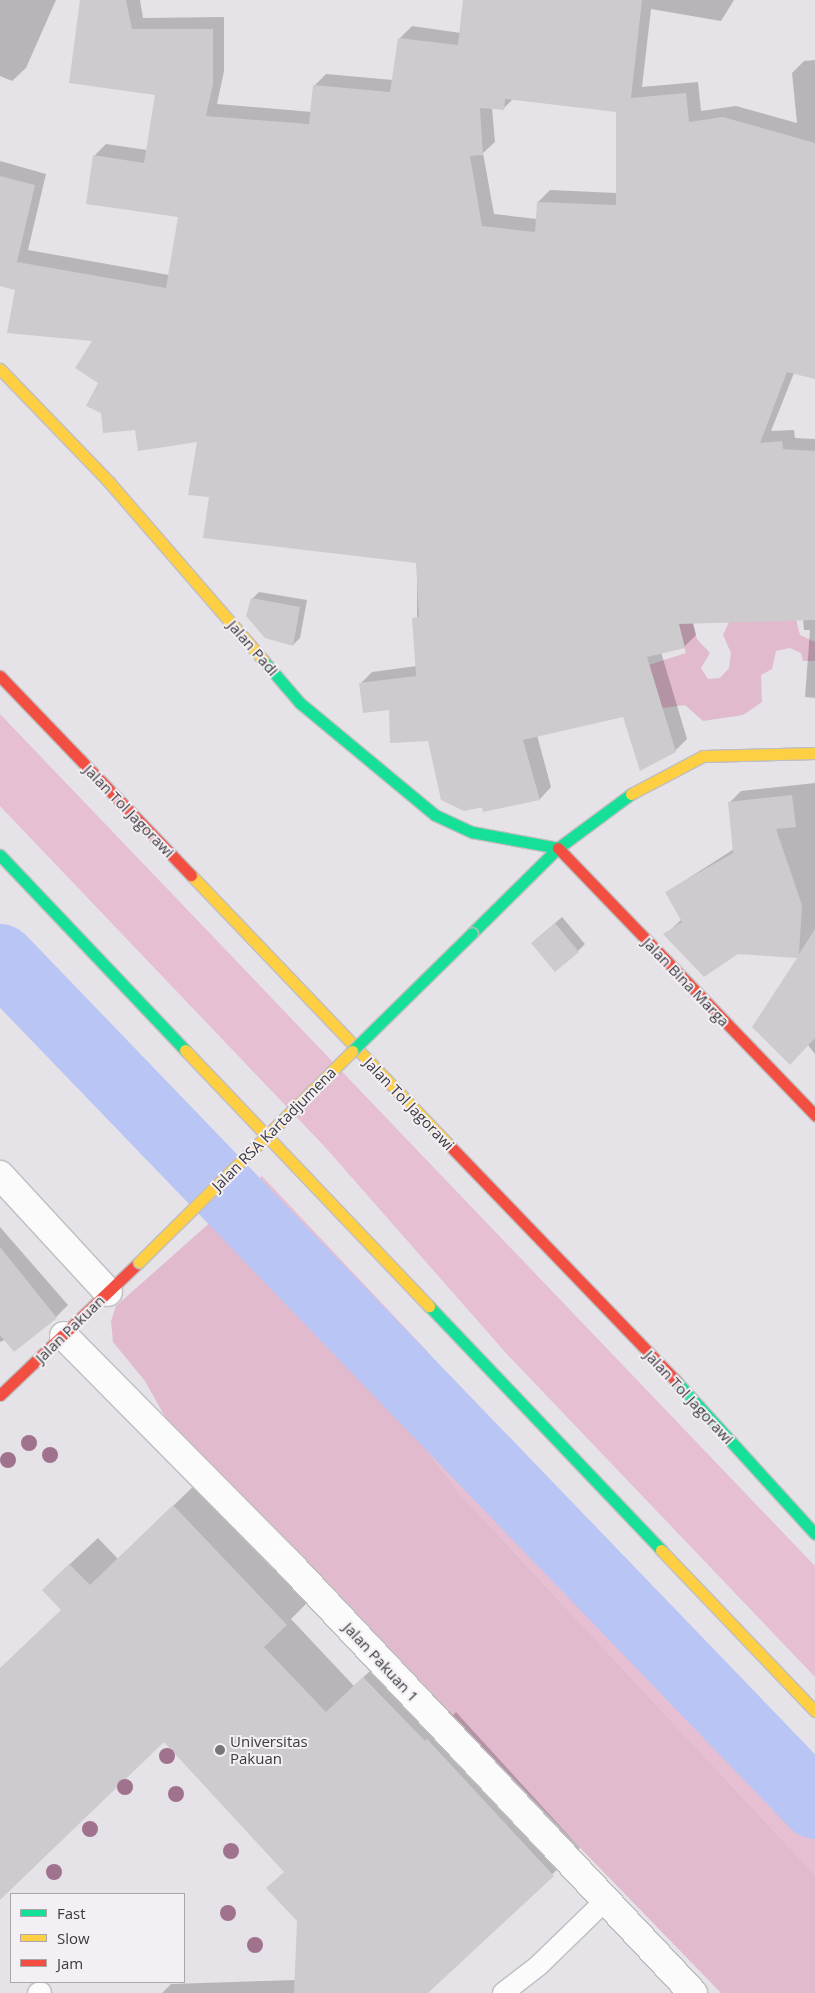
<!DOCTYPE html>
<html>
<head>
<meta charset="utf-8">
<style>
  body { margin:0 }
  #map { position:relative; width:815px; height:1993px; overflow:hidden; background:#e5e3e7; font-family:"Open Sans",sans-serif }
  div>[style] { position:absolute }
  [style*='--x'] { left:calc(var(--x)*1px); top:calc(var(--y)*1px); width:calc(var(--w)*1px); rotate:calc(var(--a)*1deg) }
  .green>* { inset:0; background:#e6bfd2 }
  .forest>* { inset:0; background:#e2bace }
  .shadow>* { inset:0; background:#0003 }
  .river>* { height:69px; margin:-34.5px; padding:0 34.5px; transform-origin:34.5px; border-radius:34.5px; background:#b9c5f4 }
  .building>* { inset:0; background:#cdcbce }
  .roads { filter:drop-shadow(1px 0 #bfbec0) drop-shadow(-1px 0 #bfbec0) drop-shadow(0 1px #bfbec0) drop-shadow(0 -1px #bfbec0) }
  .lane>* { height:20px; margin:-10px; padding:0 10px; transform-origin:10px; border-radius:10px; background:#fbfbfb }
  .street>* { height:28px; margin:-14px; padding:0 14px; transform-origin:14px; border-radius:14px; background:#fbfbfb }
  .fast>* { height:11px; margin:-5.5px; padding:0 5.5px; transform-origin:5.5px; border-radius:5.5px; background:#16e098 }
  .slow>* { height:11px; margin:-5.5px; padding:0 5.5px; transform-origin:5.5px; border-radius:5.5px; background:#ffcf43 }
  .jam>* { height:11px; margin:-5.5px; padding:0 5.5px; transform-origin:5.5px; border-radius:5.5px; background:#f24e42 }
  .bridges { filter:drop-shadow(1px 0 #bfbec0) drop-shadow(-1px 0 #bfbec0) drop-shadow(0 1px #bfbec0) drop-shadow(0 -1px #bfbec0) }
  .fast-bridge>* { height:11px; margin:-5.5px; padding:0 5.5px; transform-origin:5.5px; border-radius:5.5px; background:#16e098 }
  .slow-bridge>* { height:11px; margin:-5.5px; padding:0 5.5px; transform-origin:5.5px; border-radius:5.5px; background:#ffcf43 }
  .trees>* { width:16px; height:16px; margin:-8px; border-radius:50%; background:#a0728e }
  .dots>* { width:14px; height:14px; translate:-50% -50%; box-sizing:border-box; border:2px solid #f3eff5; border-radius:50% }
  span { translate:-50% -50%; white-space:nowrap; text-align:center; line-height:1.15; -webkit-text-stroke:4px #f3eff5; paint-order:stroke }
  .street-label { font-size:15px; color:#3b3a3c }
  .poi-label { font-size:15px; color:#3b3a3c }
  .left { translate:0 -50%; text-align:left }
  .legend { position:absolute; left:10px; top:1893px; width:175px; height:90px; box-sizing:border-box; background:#f3eff5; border:1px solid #a9a7ab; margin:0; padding:6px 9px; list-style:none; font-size:15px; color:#3b3a3c }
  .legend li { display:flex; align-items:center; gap:10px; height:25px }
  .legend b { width:25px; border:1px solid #a9a7ab }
</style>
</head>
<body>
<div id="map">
  <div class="green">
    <i style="clip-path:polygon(0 714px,815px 1566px,815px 1677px,505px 1352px,325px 1147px,0 806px)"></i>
    <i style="clip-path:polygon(262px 1176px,426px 1350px,588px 1542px,815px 1779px,815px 1875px,462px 1496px,316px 1307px,223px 1211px)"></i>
  </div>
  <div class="forest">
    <i style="clip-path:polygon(636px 606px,692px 621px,697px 639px,710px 653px,701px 668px,708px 679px,720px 678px,729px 668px,731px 653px,723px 635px,729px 622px,796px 619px,800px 635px,815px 642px,815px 661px,803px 661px,801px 653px,790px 648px,776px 651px,772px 669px,761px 675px,762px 702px,743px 715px,703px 721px,685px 705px,655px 709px,642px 667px,686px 653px,682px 641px)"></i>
    <i style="clip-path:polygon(223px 1211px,316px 1307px,462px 1496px,815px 1875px,815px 1993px,721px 1993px,169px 1424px,145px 1381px,113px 1342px,111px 1321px,116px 1306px)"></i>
  </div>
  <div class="shadow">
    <i style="clip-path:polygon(0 0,56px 0,26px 68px,12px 81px,0 76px)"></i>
    <i style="clip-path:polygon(evenodd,81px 0,140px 0,143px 18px,224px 17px,224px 71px,217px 104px,312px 112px,314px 86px,326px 74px,393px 80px,400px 38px,412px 26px,461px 33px,464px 0,734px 0,721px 21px,651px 9px,642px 87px,698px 82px,701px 111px,736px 106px,797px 123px,792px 73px,804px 61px,815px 60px,815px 378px,794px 373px,771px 431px,794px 430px,795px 438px,815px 439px,815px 698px,805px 697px,810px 630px,804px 630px,803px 619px,693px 622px,696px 635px,684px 647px,661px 652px,687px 739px,675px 751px,624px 715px,537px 735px,551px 787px,540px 799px,464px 810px,429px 739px,360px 684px,372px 672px,417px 666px,417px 562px,210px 495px,199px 441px,136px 428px,100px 383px,94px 340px,16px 289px,0 285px,0 161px,46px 174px,28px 250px,169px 275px,179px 216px,94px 156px,106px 144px,147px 150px,156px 94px,81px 0,513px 99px,618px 110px,617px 193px,550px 190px,538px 202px,537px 219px,494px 214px,483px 153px,495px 142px,492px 108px,503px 109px,513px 99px)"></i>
    <i style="clip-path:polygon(259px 592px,307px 600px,300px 638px,293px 645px,252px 599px)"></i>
    <i style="clip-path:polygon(815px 783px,815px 1054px,808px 1045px,799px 957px,665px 935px,682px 919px,667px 892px,734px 849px,729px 803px,741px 791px)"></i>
    <i style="clip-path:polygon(562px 917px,585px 944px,578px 951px,540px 936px)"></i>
    <i style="clip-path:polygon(0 1227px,68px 1305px,56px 1317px,0 1342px)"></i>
    <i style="clip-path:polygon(201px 1479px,313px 1597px,291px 1619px,354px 1686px,391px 1651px,453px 1715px,456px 1712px,580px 1848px,427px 1993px,162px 1993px,171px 1984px,296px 1980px,298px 1920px,285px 1871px,164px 1741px,0 1898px,0 1669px,62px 1610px,43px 1590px,71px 1563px,98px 1538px,118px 1559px)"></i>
  </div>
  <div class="river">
    <i style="--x:0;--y:958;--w:1175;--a:46.07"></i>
  </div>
  <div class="building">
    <i style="clip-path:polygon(evenodd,80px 0,126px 0,132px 29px,213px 29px,213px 84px,206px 116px,309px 124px,313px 85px,390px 92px,398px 38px,458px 45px,463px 0,642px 0,631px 98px,686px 93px,689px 122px,723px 117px,815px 143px,815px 379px,787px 372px,760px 443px,782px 441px,783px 449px,815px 451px,815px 620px,679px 624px,685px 648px,647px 657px,676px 752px,640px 771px,623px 717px,523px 740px,540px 800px,483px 812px,482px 807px,464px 811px,441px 800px,428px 741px,390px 743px,389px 710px,363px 713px,359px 683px,416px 676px,412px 618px,419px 617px,416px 563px,203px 538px,209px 497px,188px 495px,197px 442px,138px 451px,135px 430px,103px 433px,101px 413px,86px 406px,98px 383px,75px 368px,92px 341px,7px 333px,15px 290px,0 286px,0 176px,35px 185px,17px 262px,166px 288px,178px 217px,86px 204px,93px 155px,144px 163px,155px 95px,69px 83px,80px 0,505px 99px,616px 112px,616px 205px,537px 202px,535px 232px,482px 226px,470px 156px,483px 155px,480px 108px,504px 110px,505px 99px)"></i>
    <i style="clip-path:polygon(251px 598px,300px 607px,293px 646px,265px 638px,246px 616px)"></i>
    <i style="clip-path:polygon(792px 795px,796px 827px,776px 829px,802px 905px,799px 954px,815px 929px,815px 1038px,790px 1065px,752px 1027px,797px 958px,738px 954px,704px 977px,663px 934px,682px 922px,665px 892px,733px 853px,728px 802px)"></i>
    <i style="clip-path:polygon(555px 923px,579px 952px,555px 972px,531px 943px)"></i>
    <i style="clip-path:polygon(0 1247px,57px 1318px,14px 1352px,0 1335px)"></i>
    <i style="clip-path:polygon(173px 1505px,287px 1625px,264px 1647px,326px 1712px,363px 1677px,425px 1741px,427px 1739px,554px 1876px,428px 1993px,294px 1993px,297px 1921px,266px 1888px,284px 1872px,164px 1742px,0 1900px,0 1668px,61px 1610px,42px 1590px,69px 1564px,90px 1585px)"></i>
  </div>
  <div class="roads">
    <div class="lane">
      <i style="--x:38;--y:1993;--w:3;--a:-18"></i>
      <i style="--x:503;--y:1993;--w:44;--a:-37.6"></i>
      <i style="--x:538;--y:1966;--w:96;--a:-44.2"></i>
    </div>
    <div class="street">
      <i style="--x:0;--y:1175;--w:159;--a:47.3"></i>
      <i style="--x:64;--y:1336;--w:313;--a:45.3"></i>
      <i style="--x:284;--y:1558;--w:597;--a:46.76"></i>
    </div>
    <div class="fast">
      <i style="--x:263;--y:660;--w:57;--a:49.3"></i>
      <i style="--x:300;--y:703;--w:175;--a:39.7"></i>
      <i style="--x:435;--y:815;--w:41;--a:24.7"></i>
      <i style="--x:472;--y:832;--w:87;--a:10.5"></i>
      <i style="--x:0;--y:855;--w:269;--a:46.5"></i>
      <i style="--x:472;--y:933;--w:121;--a:-44.7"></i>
      <i style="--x:558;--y:848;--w:91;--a:-36.5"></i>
      <i style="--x:429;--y:1306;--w:337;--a:46.4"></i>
      <i style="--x:675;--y:1380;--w:208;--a:47.7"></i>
    </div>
    <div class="slow">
      <i style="--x:0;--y:369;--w:157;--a:46"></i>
      <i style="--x:109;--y:482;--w:235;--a:49.1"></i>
      <i style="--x:631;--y:794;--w:81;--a:-27.8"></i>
      <i style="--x:703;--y:756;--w:112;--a:-1.5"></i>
      <i style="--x:191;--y:875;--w:378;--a:46.3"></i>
      <i style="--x:185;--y:1050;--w:354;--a:46.4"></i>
      <i style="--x:661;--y:1550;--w:223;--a:46.3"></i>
    </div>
    <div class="jam">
      <i style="--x:0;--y:676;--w:276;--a:46.2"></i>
      <i style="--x:558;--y:848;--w:371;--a:46.1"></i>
      <i style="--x:452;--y:1148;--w:322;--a:46.1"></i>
      <i style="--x:0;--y:1395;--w:192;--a:-43.7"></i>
    </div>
  </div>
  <div class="bridges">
    <div class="fast-bridge">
      <i style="--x:352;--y:1051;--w:168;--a:-44.5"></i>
    </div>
    <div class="slow-bridge">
      <i style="--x:139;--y:1262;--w:300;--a:-44.7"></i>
    </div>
  </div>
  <div class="trees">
    <i style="left:29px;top:1443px"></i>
    <i style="left:50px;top:1455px"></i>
    <i style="left:8px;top:1460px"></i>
    <i style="left:167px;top:1756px"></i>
    <i style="left:125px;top:1787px"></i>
    <i style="left:176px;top:1794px"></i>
    <i style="left:90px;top:1829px"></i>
    <i style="left:231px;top:1851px"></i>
    <i style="left:54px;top:1872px"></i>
    <i style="left:228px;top:1913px"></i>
    <i style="left:255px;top:1945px"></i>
  </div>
  <div class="dots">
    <i style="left:220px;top:1750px;background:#767578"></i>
  </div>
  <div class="street-label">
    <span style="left:253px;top:648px;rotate:49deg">Jalan Padi</span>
    <span style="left:129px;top:811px;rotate:46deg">Jalan Tol Jagorawi</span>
    <span style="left:686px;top:982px;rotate:46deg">Jalan Bina Marga</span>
    <span style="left:409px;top:1104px;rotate:46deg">Jalan Tol Jagorawi</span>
    <span style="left:274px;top:1129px;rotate:-45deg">Jalan RSA Kartadjumena</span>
    <span style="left:70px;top:1329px;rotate:-44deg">Jalan Pakuan</span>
    <span style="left:689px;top:1397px;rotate:47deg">Jalan Tol Jagorawi</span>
    <span style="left:381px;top:1662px;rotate:47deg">Jalan Pakuan 1</span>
  </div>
  <div class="poi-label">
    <span class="left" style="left:230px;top:1750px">Universitas<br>Pakuan</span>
  </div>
  <ul class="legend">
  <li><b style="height:6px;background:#16e098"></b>Fast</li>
  <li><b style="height:6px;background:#ffcf43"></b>Slow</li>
  <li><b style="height:6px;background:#f24e42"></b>Jam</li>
  </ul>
</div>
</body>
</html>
